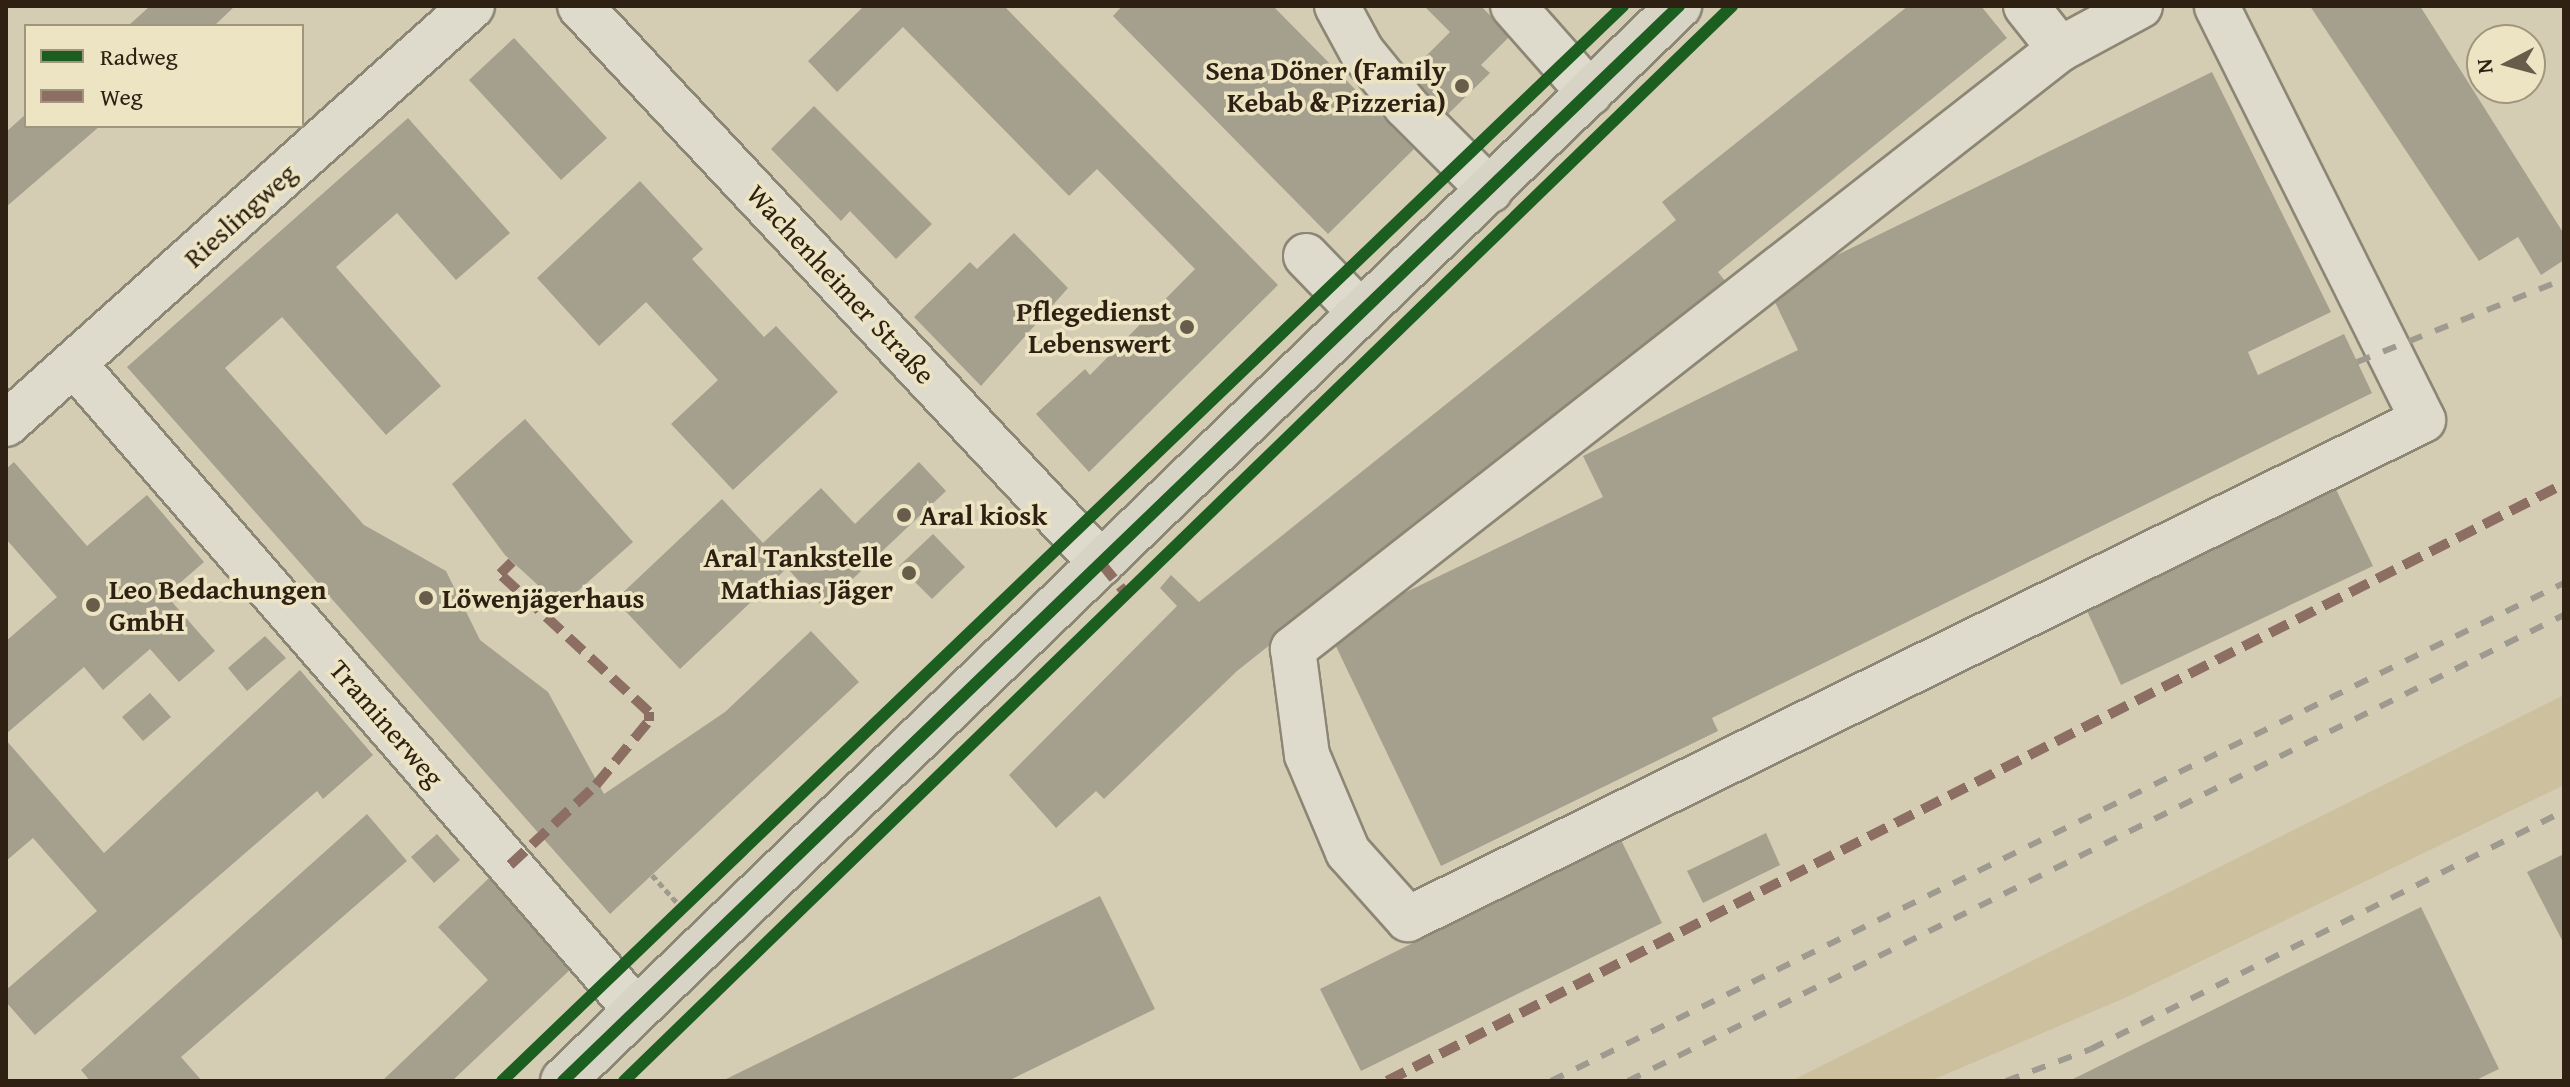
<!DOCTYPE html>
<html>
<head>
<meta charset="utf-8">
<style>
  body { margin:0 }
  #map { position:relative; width:2570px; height:1087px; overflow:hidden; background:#d5cdb3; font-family:"Gentium Book Plus",serif }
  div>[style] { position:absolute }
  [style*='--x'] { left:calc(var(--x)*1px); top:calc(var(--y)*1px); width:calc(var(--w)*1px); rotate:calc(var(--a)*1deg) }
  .green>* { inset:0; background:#ccc09e }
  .building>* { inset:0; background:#a59f8d }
  .path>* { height:5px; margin-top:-2.5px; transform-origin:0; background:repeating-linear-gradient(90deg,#9f9a8f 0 6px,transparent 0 10px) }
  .roads { filter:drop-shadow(2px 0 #8c8675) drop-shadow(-2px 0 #8c8675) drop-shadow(0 2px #8c8675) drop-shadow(0 -2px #8c8675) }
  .minor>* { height:44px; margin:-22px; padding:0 22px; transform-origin:22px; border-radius:22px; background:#dedbcc }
  .major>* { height:44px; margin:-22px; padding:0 22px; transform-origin:22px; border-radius:22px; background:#d8d4c5 }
  .rail>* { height:6px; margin-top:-3px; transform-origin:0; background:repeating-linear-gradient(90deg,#9f9a8f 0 14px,transparent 0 28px) }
  .quiet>* { height:10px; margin-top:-5px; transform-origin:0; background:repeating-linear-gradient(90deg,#8d6e63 0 20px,transparent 0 30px) }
  .cycleway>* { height:12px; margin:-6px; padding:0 6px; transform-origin:6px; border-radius:6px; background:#1b5e20 }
  .dots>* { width:22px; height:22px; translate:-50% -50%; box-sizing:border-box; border:4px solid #ede4c4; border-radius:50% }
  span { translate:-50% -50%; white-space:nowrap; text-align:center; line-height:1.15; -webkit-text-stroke:7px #ede4c4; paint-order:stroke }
  .poi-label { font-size:28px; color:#2e2113; font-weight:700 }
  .right { translate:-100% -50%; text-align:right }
  .left { translate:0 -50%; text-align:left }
  .street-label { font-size:28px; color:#2e2113 }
  .frame { position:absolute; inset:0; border:8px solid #2e2113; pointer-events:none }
  .legend { position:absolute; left:24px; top:24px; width:280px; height:104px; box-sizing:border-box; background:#ede4c4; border:2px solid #a1967d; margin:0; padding:10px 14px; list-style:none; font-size:24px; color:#2e2113 }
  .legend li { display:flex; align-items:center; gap:16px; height:40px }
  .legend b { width:40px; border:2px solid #a1967d }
  .north { position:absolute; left:2466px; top:24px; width:80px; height:80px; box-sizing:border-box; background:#ede4c4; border:2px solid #a1967d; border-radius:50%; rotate:264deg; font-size:22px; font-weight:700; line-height:32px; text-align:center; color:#2e2113 }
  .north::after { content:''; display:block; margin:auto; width:28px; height:36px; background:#685d4b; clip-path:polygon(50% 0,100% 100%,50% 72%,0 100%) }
</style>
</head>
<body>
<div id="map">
  <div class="green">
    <i style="clip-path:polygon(2564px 695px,2564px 785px,2127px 997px,1930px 1081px,1791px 1081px)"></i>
  </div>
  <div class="building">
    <i style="clip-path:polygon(150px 6px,235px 6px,214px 26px,128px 26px)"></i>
    <i style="clip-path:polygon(864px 6px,1004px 6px,1278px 285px,1089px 472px,1036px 414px,1085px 369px,1090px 375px,1195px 269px,1097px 169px,1069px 196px,903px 27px,837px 92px,808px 61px)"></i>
    <i style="clip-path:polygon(1122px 6px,1273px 6px,1414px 149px,1328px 234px,1113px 16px)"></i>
    <i style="clip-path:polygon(1424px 6px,1481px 6px,1510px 36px,1481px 65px,1490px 73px,1445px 117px,1406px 76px,1450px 32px)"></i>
    <i style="clip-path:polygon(1908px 6px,1981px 6px,2007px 38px,1718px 272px,1726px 282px,1237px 671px,1104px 799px,1096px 791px,1056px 828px,1009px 775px,1177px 606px,1160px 588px,1171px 575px,1199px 602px,1676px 220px,1662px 202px)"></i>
    <i style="clip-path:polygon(2310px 6px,2420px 6px,2564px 234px,2564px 260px,2541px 275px,2518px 237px,2479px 261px)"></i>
    <i style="clip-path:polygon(514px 38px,607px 138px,561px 180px,469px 80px)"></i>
    <i style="clip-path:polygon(2212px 72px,2331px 312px,2248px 352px,2258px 375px,2344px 334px,2372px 393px,1712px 718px,1718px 731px,1441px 866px,1332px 638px,1375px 607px,1603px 497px,1583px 456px,1798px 350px,1773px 298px,1833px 257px)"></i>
    <i style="clip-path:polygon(814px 106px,932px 224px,896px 259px,850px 211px,841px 221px,771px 149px)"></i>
    <i style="clip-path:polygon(26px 114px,26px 126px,100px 126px,6px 207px,6px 132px)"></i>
    <i style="clip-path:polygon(408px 118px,510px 233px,456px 280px,397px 213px,336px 267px,441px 386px,386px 435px,282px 317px,225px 368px,364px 525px,446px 571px,480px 640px,548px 692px,604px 794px,725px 712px,811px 631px,859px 682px,610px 914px,127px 367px)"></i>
    <i style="clip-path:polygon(640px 181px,703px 249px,692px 259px,764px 337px,776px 326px,838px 392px,733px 490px,671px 424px,718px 380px,646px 302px,599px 346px,537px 278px)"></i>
    <i style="clip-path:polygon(1014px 233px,1068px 288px,981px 386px,914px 317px,970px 262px,977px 269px)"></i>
    <i style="clip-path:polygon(525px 419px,633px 542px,561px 606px,505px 555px,452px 484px)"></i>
    <i style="clip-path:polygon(14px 462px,87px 546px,147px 495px,204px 562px,166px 595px,215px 651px,179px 682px,150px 649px,103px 690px,84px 667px,6px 734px,6px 641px,57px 597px,6px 539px,6px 469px)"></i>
    <i style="clip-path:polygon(919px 462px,946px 491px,823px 607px,787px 568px,680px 669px,615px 600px,722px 499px,763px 543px,821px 488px,855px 524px)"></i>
    <i style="clip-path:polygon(2332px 481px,2373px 566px,2121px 685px,2082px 600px)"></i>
    <i style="clip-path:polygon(933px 534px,965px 567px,932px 599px,899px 566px)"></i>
    <i style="clip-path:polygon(265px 636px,286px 658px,247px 691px,228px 668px)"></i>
    <i style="clip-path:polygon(300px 670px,373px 755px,323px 799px,317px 791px,35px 1035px,6px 1002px,6px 990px,97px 911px,33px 838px,6px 861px,6px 740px,104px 853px)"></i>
    <i style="clip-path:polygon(150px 693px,171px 717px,143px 741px,122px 717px)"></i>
    <i style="clip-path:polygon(367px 814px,407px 861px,181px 1057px,202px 1081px,90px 1081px,81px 1070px)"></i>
    <i style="clip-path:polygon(1766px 833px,1780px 865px,1703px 903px,1687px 871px)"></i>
    <i style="clip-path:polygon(437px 834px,460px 860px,434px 883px,411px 857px)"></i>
    <i style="clip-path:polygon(1621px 840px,1662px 923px,1361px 1071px,1320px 989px)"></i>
    <i style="clip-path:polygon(2564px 854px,2564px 944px,2527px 872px)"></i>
    <i style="clip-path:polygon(490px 877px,574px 966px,452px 1081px,382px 1081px,488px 980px,438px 927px)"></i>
    <i style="clip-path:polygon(1100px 896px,1155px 1009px,1008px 1081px,722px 1081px)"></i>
    <i style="clip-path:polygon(2421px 907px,2499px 1069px,2474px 1081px,2069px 1081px)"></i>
  </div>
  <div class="path">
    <i style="--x:652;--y:875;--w:43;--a:47.8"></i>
  </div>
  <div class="roads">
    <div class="minor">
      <i style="--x:580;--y:6;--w:763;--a:46.91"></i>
      <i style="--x:1337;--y:6;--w:52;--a:61.5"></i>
      <i style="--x:1362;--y:52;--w:70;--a:50.8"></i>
      <i style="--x:1406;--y:106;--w:119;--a:45"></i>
      <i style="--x:1513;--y:6;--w:116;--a:48.5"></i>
      <i style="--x:2026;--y:6;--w:55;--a:51.7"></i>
      <i style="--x:2140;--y:6;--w:91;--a:151.7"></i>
      <i style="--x:2060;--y:49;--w:974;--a:141.97"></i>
      <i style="--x:1293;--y:649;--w:107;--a:82.5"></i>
      <i style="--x:1307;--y:755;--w:105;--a:67.1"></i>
      <i style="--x:1348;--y:852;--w:90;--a:48.2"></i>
      <i style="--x:1408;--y:919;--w:1131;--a:-26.18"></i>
      <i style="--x:2423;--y:420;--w:462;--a:-116.5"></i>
      <i style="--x:1306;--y:256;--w:79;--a:46"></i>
      <i style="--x:74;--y:364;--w:856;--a:48.98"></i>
      <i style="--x:6;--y:424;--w:626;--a:-41.89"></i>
    </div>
    <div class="major">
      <i style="--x:563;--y:1081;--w:1550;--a:-43.93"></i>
    </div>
  </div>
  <div class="rail">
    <i style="--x:2357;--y:362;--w:223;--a:-21.8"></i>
    <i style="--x:1551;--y:1081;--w:1129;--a:-26.18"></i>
    <i style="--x:1628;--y:1081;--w:1046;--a:-26.47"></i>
    <i style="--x:2006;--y:1081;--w:91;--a:-20.6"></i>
    <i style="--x:2091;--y:1049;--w:530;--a:-26.71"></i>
  </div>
  <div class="quiet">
    <i style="--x:1101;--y:563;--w:36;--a:51"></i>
    <i style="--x:510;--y:865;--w:117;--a:-42.9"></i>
    <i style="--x:596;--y:785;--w:83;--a:-50.4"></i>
    <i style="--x:649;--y:721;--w:9;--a:-90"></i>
    <i style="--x:649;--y:712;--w:203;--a:-137.2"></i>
    <i style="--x:500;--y:574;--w:17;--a:-45"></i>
    <i style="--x:1387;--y:1081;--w:1320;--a:-26.9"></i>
  </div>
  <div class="cycleway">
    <i style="--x:502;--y:1081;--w:1553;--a:-43.8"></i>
    <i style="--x:563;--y:1081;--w:1550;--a:-43.93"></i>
    <i style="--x:624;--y:1081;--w:1544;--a:-44.13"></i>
  </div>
  <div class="dots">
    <i style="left:1462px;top:86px;background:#685d4b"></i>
    <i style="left:1187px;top:327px;background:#685d4b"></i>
    <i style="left:904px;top:515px;background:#685d4b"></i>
    <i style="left:909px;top:573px;background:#685d4b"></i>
    <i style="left:426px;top:598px;background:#685d4b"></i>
    <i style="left:93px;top:605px;background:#685d4b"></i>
  </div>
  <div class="poi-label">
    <span class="right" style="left:1446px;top:86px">Sena Döner (Family<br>Kebab &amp; Pizzeria)</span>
    <span class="right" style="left:1171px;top:327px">Pflegedienst<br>Lebenswert</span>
    <span class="left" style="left:920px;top:515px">Aral kiosk</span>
    <span class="right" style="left:893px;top:573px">Aral Tankstelle<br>Mathias Jäger</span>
    <span class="left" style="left:109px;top:605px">Leo Bedachungen<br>GmbH</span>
    <span class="left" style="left:442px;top:598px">Löwenjägerhaus</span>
  </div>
  <div class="street-label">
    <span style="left:240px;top:215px;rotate:-42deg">Rieslingweg</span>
    <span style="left:841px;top:284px;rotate:47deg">Wachenheimer Straße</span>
    <span style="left:387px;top:723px;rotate:49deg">Traminerweg</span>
  </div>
  <div class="frame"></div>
  <ul class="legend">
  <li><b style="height:10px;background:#1b5e20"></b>Radweg</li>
  <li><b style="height:10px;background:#8d6e63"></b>Weg</li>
  </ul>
  <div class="north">N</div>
</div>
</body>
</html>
